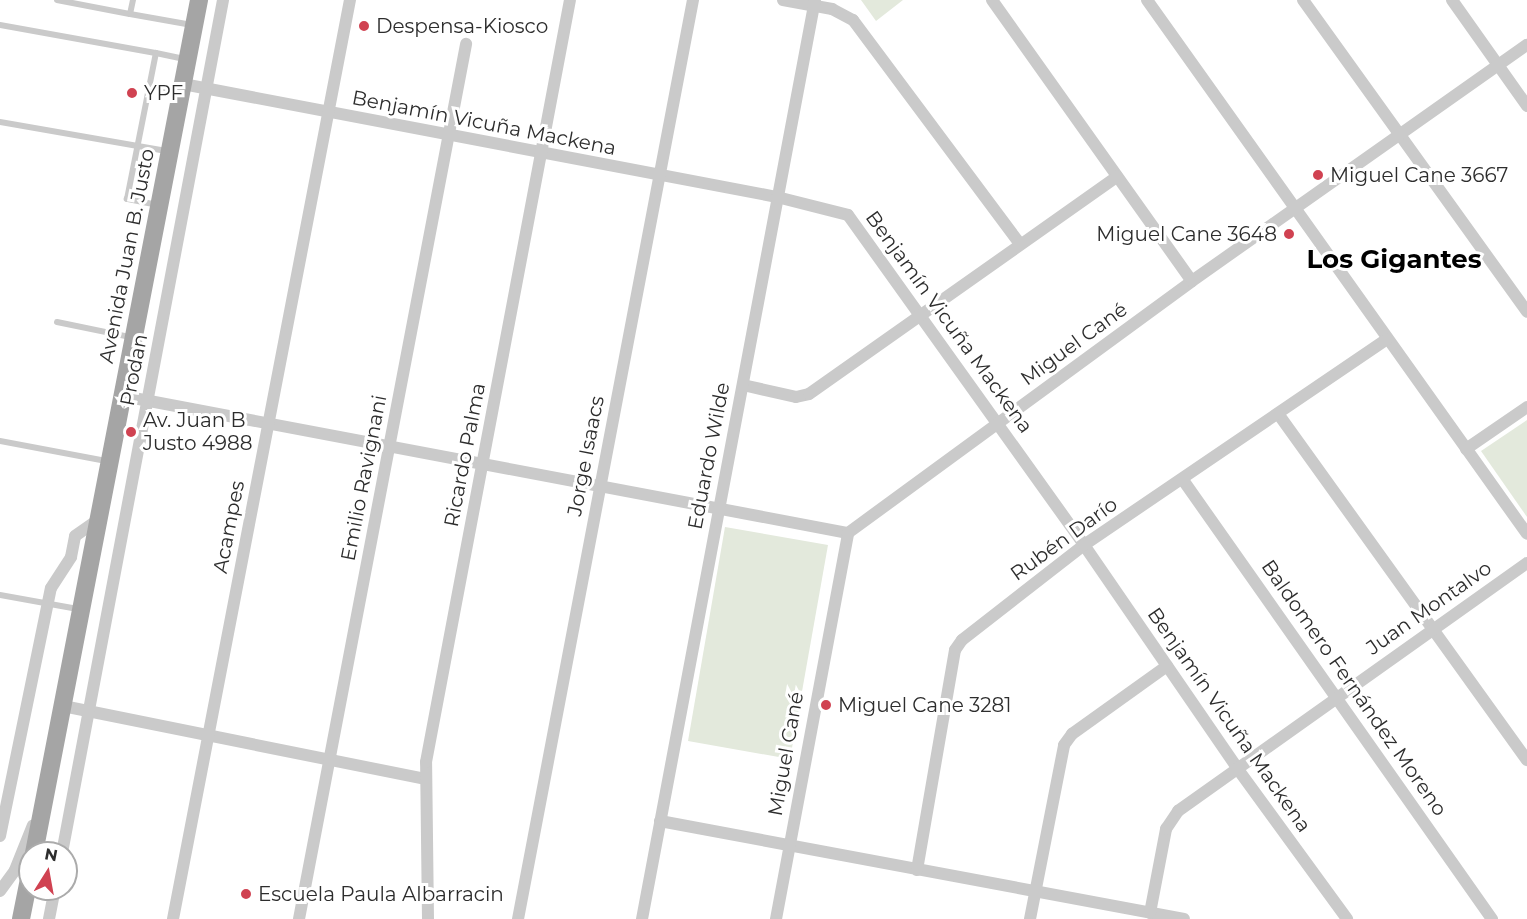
<!DOCTYPE html>
<html>
<head>
<meta charset="utf-8">
<style>
  body { margin:0 }
  #map { position:relative; width:1527px; height:919px; overflow:hidden; background:#fff; font-family:Montserrat,sans-serif }
  div>[style] { position:absolute }
  [style*='--x'] { left:calc(var(--x)*1px); top:calc(var(--y)*1px); width:calc(var(--w)*1px); rotate:calc(var(--a)*1deg) }
  .green>* { inset:0; background:#e3e9dc }
  .service>* { height:6px; margin:-3px; padding:0 3px; transform-origin:3px; border-radius:3px; background:#cacaca }
  .minor>* { height:12px; margin:-6px; padding:0 6px; transform-origin:6px; border-radius:6px; background:#cacaca }
  .primary>* { height:18px; margin:-9px; padding:0 9px; transform-origin:9px; border-radius:9px; background:#a5a5a5 }
  .dots>* { width:16px; height:16px; translate:-50% -50%; box-sizing:border-box; border:3px solid #fff; border-radius:50% }
  span { translate:-50% -50%; white-space:nowrap; text-align:center; line-height:1.15; -webkit-text-stroke:6px #fff; paint-order:stroke }
  .poi-label { font-size:20px; color:#2d2d2d }
  .left { translate:0 -50%; text-align:left }
  .right { translate:-100% -50%; text-align:right }
  .street-label { font-size:20px; color:#2d2d2d }
  .district-label { font-size:26px; color:#000; font-weight:700 }
  .north { position:absolute; left:18px; top:841px; width:60px; height:60px; box-sizing:border-box; background:#fff; border:2px solid #ababab; border-radius:50%; rotate:11deg; font-size:16px; font-weight:700; line-height:24px; text-align:center; color:#2d2d2d }
  .north::after { content:''; display:block; margin:auto; width:21px; height:27px; background:#d04251; clip-path:polygon(50% 0,100% 100%,50% 72%,0 100%) }
</style>
</head>
<body>
<div id="map">
  <div class="green">
    <i style="clip-path:polygon(861px 0,903px 0,876px 21px)"></i>
    <i style="clip-path:polygon(1527px 420px,1527px 517px,1481px 451px)"></i>
    <i style="clip-path:polygon(725px 527px,828px 545px,790px 759px,688px 741px)"></i>
  </div>
  <div class="service">
    <i style="--x:57;--y:0;--w:74;--a:10.9"></i>
    <i style="--x:133;--y:0;--w:14;--a:102"></i>
    <i style="--x:130;--y:14;--w:63;--a:10.1"></i>
    <i style="--x:0;--y:25;--w:158;--a:10.2"></i>
    <i style="--x:149;--y:88;--w:29;--a:10"></i>
    <i style="--x:0;--y:122;--w:169;--a:9.9"></i>
    <i style="--x:158;--y:205;--w:32;--a:-169"></i>
    <i style="--x:127;--y:199;--w:149;--a:-78.8"></i>
    <i style="--x:156;--y:53;--w:29;--a:12"></i>
    <i style="--x:57;--y:322;--w:75;--a:11.6"></i>
    <i style="--x:0;--y:441;--w:108;--a:10.7"></i>
    <i style="--x:0;--y:595;--w:79;--a:10.2"></i>
  </div>
  <div class="minor">
    <i style="--x:783;--y:0;--w:50;--a:10.4"></i>
    <i style="--x:832;--y:9;--w:24;--a:28"></i>
    <i style="--x:853;--y:20;--w:279;--a:53.3"></i>
    <i style="--x:992;--y:0;--w:345;--a:54.6"></i>
    <i style="--x:1147;--y:0;--w:655;--a:54.56"></i>
    <i style="--x:1303;--y:0;--w:384;--a:54.3"></i>
    <i style="--x:1452;--y:0;--w:130;--a:54.7"></i>
    <i style="--x:183;--y:84;--w:605;--a:10.77"></i>
    <i style="--x:777;--y:197;--w:73;--a:14.2"></i>
    <i style="--x:848;--y:215;--w:406;--a:54.4"></i>
    <i style="--x:1084;--y:545;--w:270;--a:55.5"></i>
    <i style="--x:1237;--y:768;--w:187;--a:53.9"></i>
    <i style="--x:743;--y:385;--w:54;--a:12.8"></i>
    <i style="--x:796;--y:397;--w:13;--a:-13"></i>
    <i style="--x:809;--y:394;--w:377;--a:-35.2"></i>
    <i style="--x:123;--y:396;--w:738;--a:10.7"></i>
    <i style="--x:1279;--y:415;--w:425;--a:54.3"></i>
    <i style="--x:1466;--y:449;--w:74;--a:-34.5"></i>
    <i style="--x:1183;--y:480;--w:537;--a:54.86"></i>
    <i style="--x:63;--y:706;--w:368;--a:11.4"></i>
    <i style="--x:660;--y:821;--w:533;--a:10.59"></i>
    <i style="--x:0;--y:836;--w:253;--a:-78.4"></i>
    <i style="--x:51;--y:588;--w:37;--a:-57"></i>
    <i style="--x:71;--y:557;--w:21;--a:-79"></i>
    <i style="--x:75;--y:536;--w:28;--a:-35"></i>
    <i style="--x:62;--y:853;--w:868;--a:-79.31"></i>
    <i style="--x:917;--y:870;--w:223;--a:-80.2"></i>
    <i style="--x:955;--y:650;--w:12;--a:-55"></i>
    <i style="--x:962;--y:640;--w:155;--a:-37.9"></i>
    <i style="--x:1084;--y:545;--w:366;--a:-34.2"></i>
    <i style="--x:0;--y:891;--w:26;--a:-54"></i>
    <i style="--x:15;--y:870;--w:48;--a:-68.2"></i>
    <i style="--x:1150;--y:913;--w:86;--a:-79.2"></i>
    <i style="--x:1166;--y:829;--w:22;--a:-56"></i>
    <i style="--x:1178;--y:811;--w:428;--a:-35.4"></i>
    <i style="--x:49;--y:919;--w:31;--a:-79"></i>
    <i style="--x:173;--y:919;--w:936;--a:-79.1"></i>
    <i style="--x:299;--y:919;--w:891;--a:-79.19"></i>
    <i style="--x:428;--y:919;--w:157;--a:-90.7"></i>
    <i style="--x:426;--y:762;--w:775;--a:-79.3"></i>
    <i style="--x:518;--y:919;--w:936;--a:-79.22"></i>
    <i style="--x:642;--y:919;--w:935;--a:-79.34"></i>
    <i style="--x:776;--y:919;--w:393;--a:-79.4"></i>
    <i style="--x:848;--y:533;--w:426;--a:-36.2"></i>
    <i style="--x:1192;--y:281;--w:410;--a:-35.2"></i>
    <i style="--x:1030;--y:919;--w:177;--a:-78.9"></i>
    <i style="--x:1064;--y:745;--w:14;--a:-54"></i>
    <i style="--x:1072;--y:734;--w:117;--a:-35.6"></i>
  </div>
  <div class="primary">
    <i style="--x:34;--y:853;--w:869;--a:-79.05"></i>
    <i style="--x:21;--y:919;--w:46;--a:-78.7"></i>
  </div>
  <div class="dots">
    <i style="left:364px;top:26px;background:#d04251"></i>
    <i style="left:132px;top:93px;background:#d04251"></i>
    <i style="left:1318px;top:175px;background:#d04251"></i>
    <i style="left:1289px;top:234px;background:#d04251"></i>
    <i style="left:131px;top:432px;background:#d04251"></i>
    <i style="left:826px;top:705px;background:#d04251"></i>
    <i style="left:246px;top:894px;background:#d04251"></i>
  </div>
  <div class="poi-label">
    <span class="left" style="left:376px;top:26px">Despensa-Kiosco</span>
    <span class="left" style="left:144px;top:93px">YPF</span>
    <span class="left" style="left:1330px;top:175px">Miguel Cane 3667</span>
    <span class="right" style="left:1277px;top:234px">Miguel Cane 3648</span>
    <span class="left" style="left:143px;top:432px">Av. Juan B<br>Justo 4988</span>
    <span class="left" style="left:838px;top:705px">Miguel Cane 3281</span>
    <span class="left" style="left:258px;top:894px">Escuela Paula Albarracin</span>
  </div>
  <div class="street-label">
    <span style="left:484px;top:123px;rotate:11deg">Benjamín Vicuña Mackena</span>
    <span style="left:127px;top:256px;rotate:-79deg">Avenida Juan B. Justo</span>
    <span style="left:949px;top:322px;rotate:54deg">Benjamín Vicuña Mackena</span>
    <span style="left:1074px;top:344px;rotate:-36deg">Miguel Cané</span>
    <span style="left:134px;top:370px;rotate:-79deg">Prodan</span>
    <span style="left:465px;top:455px;rotate:-79deg">Ricardo Palma</span>
    <span style="left:586px;top:456px;rotate:-79deg">Jorge Isaacs</span>
    <span style="left:709px;top:456px;rotate:-79deg">Eduardo Wilde</span>
    <span style="left:364px;top:478px;rotate:-79deg">Emilio Ravignani</span>
    <span style="left:229px;top:527px;rotate:-79deg">Acampes</span>
    <span style="left:1064px;top:539px;rotate:-36deg">Rubén Darío</span>
    <span style="left:1429px;top:608px;rotate:-35deg">Juan Montalvo</span>
    <span style="left:1354px;top:688px;rotate:55deg">Baldomero Fernández Moreno</span>
    <span style="left:1229px;top:720px;rotate:55deg">Benjamín Vicuña Mackena</span>
    <span style="left:786px;top:754px;rotate:-80deg">Miguel Cané</span>
  </div>
  <div class="district-label">
    <span style="left:1394px;top:260px">Los Gigantes</span>
  </div>
  <div class="north">N</div>
</div>
</body>
</html>
